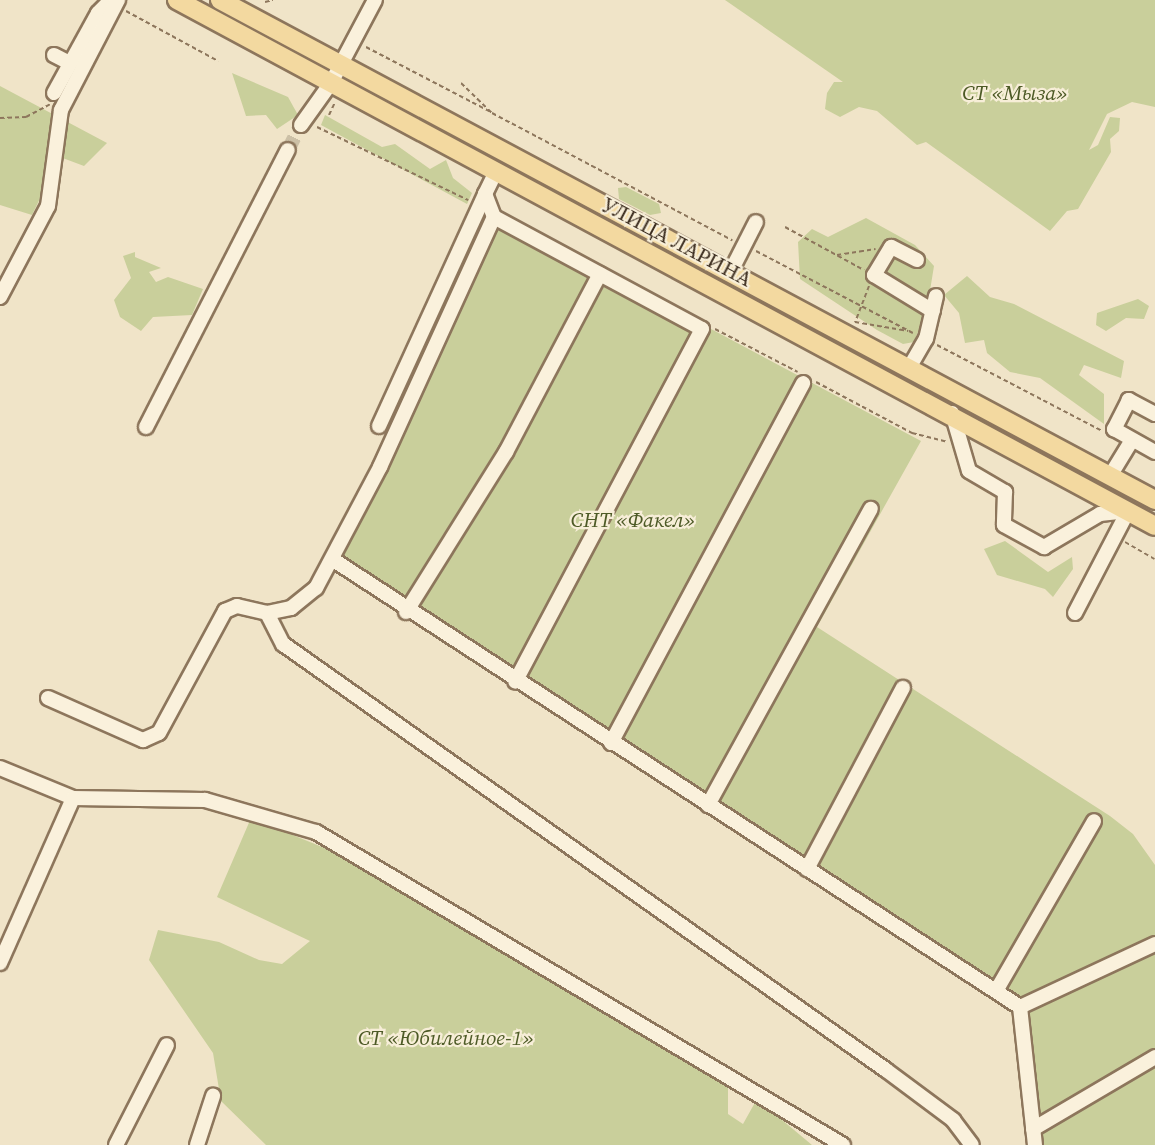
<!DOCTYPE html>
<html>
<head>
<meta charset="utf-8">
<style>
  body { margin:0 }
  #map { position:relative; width:1155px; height:1145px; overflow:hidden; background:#f0e4c8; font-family:"Source Serif 4",serif }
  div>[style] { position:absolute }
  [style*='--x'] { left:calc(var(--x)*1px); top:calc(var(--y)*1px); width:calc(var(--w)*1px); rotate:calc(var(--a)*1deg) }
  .green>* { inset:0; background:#c9cf9b }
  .minor-tunnel>* { height:14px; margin-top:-7px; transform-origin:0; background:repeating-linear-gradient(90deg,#ccc0a6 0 14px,transparent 0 21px) }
  .path>* { height:2px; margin-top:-1px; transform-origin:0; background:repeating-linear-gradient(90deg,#8d765c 0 4.5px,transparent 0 7.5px) }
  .roads { filter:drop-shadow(2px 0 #8d765c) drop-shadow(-2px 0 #8d765c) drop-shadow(0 2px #8d765c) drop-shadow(0 -2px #8d765c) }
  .minor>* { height:14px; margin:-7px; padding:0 7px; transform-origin:7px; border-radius:7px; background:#faf1dc }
  .major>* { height:18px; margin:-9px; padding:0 9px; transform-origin:9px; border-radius:9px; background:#f3d9a0 }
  span { translate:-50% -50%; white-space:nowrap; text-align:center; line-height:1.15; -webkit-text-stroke:4.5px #f7eed8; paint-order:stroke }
  .park-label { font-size:21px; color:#4d5a26; font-style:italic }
  .street-label { font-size:21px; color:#3d2e20 }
</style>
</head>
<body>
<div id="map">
  <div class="green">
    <i style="clip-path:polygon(725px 0,1155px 0,1155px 107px,1132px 102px,1107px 114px,1089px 150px,1098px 145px,1110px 117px,1120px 118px,1119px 131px,1110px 139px,1111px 152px,1078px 209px,1067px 211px,1050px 231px,926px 142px,917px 145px,877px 111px,859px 107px,840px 117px,825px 109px,827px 93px,834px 82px,843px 82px)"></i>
    <i style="clip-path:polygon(232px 73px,288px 97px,298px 115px,277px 129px,266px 115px,246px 116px)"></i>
    <i style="clip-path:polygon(0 86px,107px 143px,84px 166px,60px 157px,32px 215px,0 205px)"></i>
    <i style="clip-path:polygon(325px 115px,382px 147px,395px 144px,430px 169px,446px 160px,453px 178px,472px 193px,467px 204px,321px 125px)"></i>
    <i style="clip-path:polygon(626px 187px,659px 204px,661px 213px,650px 215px,619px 199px,618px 188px)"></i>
    <i style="clip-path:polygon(501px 217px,921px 441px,817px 627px,1110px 816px,1133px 834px,1155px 865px,1155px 1145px,1034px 1145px,1014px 1010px,333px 570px)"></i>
    <i style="clip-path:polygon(866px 218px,915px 245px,934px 266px,927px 309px,914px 342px,903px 344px,877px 330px,800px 279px,798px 242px,812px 229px,828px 237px)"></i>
    <i style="clip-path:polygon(135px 252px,135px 257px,161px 268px,149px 272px,156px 282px,168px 277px,203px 289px,192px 315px,153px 317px,141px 331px,120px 317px,114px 300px,131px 278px,123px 256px)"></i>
    <i style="clip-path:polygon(967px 276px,990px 297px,1014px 304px,1124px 361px,1121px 378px,1084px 365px,1079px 375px,1104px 394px,1104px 424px,1040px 378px,1010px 372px,987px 353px,984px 340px,965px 343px,959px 313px,944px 295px)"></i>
    <i style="clip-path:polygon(1138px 299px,1149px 306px,1144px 319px,1126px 318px,1106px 331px,1096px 325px,1097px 313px)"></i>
    <i style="clip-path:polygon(1005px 541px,1048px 572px,1072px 557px,1073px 569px,1053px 597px,1045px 589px,997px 575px,984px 549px)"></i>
    <i style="clip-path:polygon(251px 818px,332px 851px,728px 1082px,728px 1114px,743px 1124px,757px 1099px,812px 1145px,266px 1145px,221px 1101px,213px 1053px,149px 960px,158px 930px,219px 942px,259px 960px,282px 964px,310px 941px,217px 897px)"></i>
  </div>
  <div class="minor-tunnel">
    <i style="--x:288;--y:150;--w:28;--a:-63"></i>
  </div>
  <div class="path">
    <i style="--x:265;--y:2;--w:8;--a:-14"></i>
    <i style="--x:126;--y:11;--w:105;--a:28.5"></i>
    <i style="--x:366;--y:47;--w:141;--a:27.5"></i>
    <i style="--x:461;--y:83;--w:43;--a:44.1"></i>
    <i style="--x:492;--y:113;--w:272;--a:27.9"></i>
    <i style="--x:329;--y:115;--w:14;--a:-65"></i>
    <i style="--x:0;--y:118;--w:26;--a:-2"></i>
    <i style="--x:26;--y:117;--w:27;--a:-28"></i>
    <i style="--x:317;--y:127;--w:168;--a:25.8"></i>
    <i style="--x:785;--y:227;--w:90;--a:28.6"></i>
    <i style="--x:756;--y:251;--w:177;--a:27.6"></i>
    <i style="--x:837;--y:255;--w:39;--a:-9"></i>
    <i style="--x:869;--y:286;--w:39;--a:111"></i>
    <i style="--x:855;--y:322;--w:54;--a:9.6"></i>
    <i style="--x:715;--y:329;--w:93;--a:27.4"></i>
    <i style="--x:937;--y:345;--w:186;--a:27.5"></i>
    <i style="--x:816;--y:382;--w:109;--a:28"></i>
    <i style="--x:912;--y:433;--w:36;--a:14"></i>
    <i style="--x:1125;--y:542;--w:34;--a:30"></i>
  </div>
  <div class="roads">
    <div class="minor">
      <i style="--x:54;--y:55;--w:18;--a:27"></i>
      <i style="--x:54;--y:93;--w:91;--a:-61.2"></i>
      <i style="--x:98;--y:13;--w:18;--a:-45"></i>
      <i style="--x:301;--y:125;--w:52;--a:-54.5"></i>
      <i style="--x:331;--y:83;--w:94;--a:-62.1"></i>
      <i style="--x:494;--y:217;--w:236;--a:28.3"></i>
      <i style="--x:702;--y:329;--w:399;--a:117.9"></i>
      <i style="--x:917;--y:260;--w:29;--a:-153"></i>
      <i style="--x:891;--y:247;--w:33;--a:121"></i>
      <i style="--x:874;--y:275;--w:69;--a:31.4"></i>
      <i style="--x:730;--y:273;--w:57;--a:-63"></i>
      <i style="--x:0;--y:297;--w:103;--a:-62.2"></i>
      <i style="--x:48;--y:206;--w:97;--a:-82.3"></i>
      <i style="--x:61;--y:110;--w:124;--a:-62.6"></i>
      <i style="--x:909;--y:368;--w:34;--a:-60"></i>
      <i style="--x:926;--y:339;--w:44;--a:-76.9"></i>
      <i style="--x:952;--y:413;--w:60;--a:73.7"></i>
      <i style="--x:969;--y:471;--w:42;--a:30.3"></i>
      <i style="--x:1005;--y:492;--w:33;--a:92"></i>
      <i style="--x:1004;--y:525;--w:46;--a:28.8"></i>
      <i style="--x:1044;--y:547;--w:65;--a:-30.5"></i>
      <i style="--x:1100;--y:514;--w:28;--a:-6"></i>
      <i style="--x:1155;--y:414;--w:30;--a:-152"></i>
      <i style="--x:1129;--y:400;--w:33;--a:117"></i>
      <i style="--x:1114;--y:429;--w:47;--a:29.3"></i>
      <i style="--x:379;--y:426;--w:255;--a:-65.4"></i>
      <i style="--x:146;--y:427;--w:311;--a:-62.9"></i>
      <i style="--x:1110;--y:476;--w:42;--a:-58.6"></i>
      <i style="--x:332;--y:559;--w:821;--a:33.07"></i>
      <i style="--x:406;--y:612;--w:189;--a:-58"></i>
      <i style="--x:506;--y:452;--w:201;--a:-62.2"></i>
      <i style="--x:267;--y:613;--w:35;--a:63"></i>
      <i style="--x:283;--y:644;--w:738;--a:35.24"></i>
      <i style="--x:886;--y:1070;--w:84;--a:36.7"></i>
      <i style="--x:953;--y:1120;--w:31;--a:53"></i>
      <i style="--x:1075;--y:613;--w:115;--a:-62.5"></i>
      <i style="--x:48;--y:698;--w:104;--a:23.9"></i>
      <i style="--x:143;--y:740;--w:17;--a:-24"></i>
      <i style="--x:159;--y:733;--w:139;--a:-61.6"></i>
      <i style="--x:225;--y:611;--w:13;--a:-23"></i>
      <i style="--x:237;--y:606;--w:31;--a:13"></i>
      <i style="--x:267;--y:613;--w:25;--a:-12"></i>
      <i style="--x:291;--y:608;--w:32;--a:-39"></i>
      <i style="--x:316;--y:588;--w:137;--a:-62.1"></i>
      <i style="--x:380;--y:467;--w:275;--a:-65.5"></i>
      <i style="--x:494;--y:217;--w:25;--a:-111"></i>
      <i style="--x:485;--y:194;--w:25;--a:-64"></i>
      <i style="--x:611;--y:743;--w:408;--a:-61.9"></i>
      <i style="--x:0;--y:768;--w:79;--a:22.3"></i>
      <i style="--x:73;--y:798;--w:132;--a:0.9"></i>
      <i style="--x:205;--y:800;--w:116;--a:16.1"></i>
      <i style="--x:316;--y:832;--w:613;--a:30.71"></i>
      <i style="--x:708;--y:805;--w:338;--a:-61.2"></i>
      <i style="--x:807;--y:869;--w:205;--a:-62.1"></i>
      <i style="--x:0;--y:963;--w:180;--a:-66.1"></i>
      <i style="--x:996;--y:991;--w:196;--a:-60"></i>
      <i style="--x:1020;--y:1007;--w:149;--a:-25"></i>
      <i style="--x:1020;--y:1007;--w:139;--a:83.8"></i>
      <i style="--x:1033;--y:1129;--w:142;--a:-30.5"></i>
      <i style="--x:116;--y:1145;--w:112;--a:-63"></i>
      <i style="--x:197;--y:1145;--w:52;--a:-71.9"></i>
    </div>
    <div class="major">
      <i style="--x:177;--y:0;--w:1110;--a:28.27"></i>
      <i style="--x:220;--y:0;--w:1060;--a:28.14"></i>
    </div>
  </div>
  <div class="park-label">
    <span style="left:1015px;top:93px">СТ «Мыза»</span>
    <span style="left:633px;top:520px">СНТ «Факел»</span>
    <span style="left:446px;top:1038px">СТ «Юбилейное-1»</span>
  </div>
  <div class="street-label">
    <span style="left:677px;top:242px;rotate:28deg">УЛИЦА ЛАРИНА</span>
  </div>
</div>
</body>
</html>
